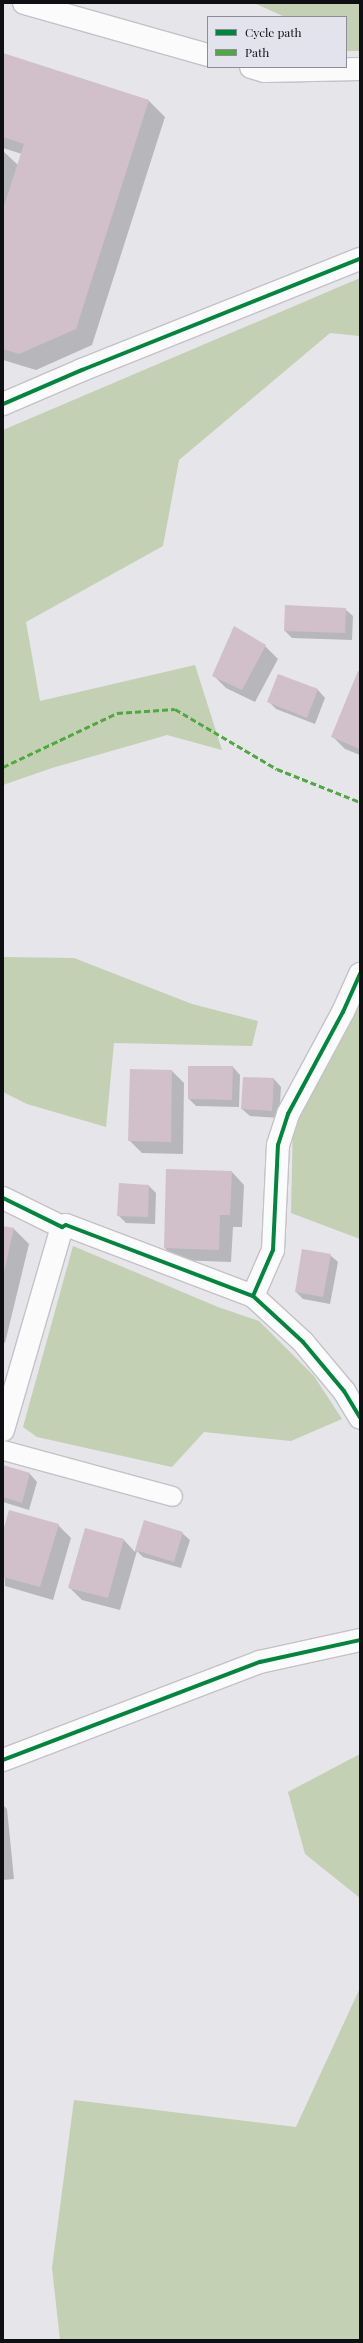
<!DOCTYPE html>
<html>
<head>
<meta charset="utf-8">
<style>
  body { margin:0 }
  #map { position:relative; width:363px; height:2343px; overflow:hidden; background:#e5e5ea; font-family:"Playfair Display",serif }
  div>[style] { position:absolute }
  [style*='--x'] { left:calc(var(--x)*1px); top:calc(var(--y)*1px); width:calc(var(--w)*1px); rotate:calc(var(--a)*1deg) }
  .green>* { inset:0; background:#c3d0b3 }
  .shadow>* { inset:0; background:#0003 }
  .building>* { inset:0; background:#d1c0c9 }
  .roads { filter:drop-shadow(1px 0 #c3c3c7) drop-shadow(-1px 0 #c3c3c7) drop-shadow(0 1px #c3c3c7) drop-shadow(0 -1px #c3c3c7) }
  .service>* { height:19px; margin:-9.5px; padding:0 9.5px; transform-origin:9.5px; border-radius:9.5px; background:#fbfbfc }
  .minor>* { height:22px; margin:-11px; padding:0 11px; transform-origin:11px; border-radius:11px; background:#fbfbfc }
  .tertiary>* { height:22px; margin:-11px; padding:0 11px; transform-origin:11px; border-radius:11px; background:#fbfbfc }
  .quiet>* { height:3px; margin-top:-1.5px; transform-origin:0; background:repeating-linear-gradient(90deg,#51a842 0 6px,transparent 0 9px) }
  .cycleway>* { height:4px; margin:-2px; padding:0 2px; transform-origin:2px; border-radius:2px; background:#00873e }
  span { translate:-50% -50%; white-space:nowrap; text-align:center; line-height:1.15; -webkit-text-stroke:3.5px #e2e3ed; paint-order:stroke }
  .frame { position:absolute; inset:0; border:4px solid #0e0f12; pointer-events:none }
  .legend { position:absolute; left:207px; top:16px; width:140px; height:52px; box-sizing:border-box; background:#e2e3ed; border:1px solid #8d8e95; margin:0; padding:5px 7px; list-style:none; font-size:12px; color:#0e0f12 }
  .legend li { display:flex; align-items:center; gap:8px; height:20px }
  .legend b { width:20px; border:1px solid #8d8e95 }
</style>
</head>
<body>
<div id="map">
  <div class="green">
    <i style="clip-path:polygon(254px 3px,360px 3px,360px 51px,346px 51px,346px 17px,285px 17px)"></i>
    <i style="clip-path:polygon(360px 278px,360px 336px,330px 333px,179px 460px,163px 546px,26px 622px,40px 701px,195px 665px,222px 750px,167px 735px,52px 768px,3px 785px,3px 430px)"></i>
    <i style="clip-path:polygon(3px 957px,74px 958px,192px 1004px,258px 1021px,252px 1046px,114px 1043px,106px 1127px,27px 1104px,3px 1092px)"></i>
    <i style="clip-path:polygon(360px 1003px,360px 1239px,291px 1213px,293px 1122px)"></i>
    <i style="clip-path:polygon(73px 1246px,218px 1307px,259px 1321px,314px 1376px,342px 1419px,291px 1441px,204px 1432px,172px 1467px,37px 1437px,23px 1427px)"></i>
    <i style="clip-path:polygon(360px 1754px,360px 1898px,305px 1854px,288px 1792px)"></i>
    <i style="clip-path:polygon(360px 1988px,360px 2340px,60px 2340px,52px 2268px,74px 2100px,296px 2127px)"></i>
  </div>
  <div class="shadow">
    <i style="clip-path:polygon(3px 54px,148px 100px,165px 117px,92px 345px,36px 370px,3px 360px,3px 151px,18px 165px,22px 154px,3px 148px)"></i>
    <i style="clip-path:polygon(345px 609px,353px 616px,352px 640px,292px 638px,285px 631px)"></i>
    <i style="clip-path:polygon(235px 628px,265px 646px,278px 659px,255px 702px,226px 688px,213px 675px)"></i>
    <i style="clip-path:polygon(360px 673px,360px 755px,345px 749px,332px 736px)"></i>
    <i style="clip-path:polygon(279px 675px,318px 690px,325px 698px,315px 724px,276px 709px,269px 702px)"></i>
    <i style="clip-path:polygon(233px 1067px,240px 1075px,239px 1107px,196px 1106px,189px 1099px)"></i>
    <i style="clip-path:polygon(172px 1071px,184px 1083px,183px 1154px,142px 1153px,129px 1140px)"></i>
    <i style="clip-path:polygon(274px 1079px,281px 1087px,279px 1118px,250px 1116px,242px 1109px)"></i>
    <i style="clip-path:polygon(232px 1172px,244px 1185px,242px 1227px,233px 1227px,231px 1262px,177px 1260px,165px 1248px)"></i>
    <i style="clip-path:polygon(120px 1184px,149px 1186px,156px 1193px,155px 1224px,126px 1223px,119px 1216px)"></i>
    <i style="clip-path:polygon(3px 1227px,14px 1229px,29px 1244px,5px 1343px,3px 1342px)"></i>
    <i style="clip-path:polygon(330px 1255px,338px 1262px,330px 1304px,303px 1299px,296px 1292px)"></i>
    <i style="clip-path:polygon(3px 1466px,30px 1474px,37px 1482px,29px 1510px,3px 1502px)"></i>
    <i style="clip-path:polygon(144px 1522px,182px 1533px,190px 1540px,181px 1568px,143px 1557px,137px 1551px,120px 1610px,82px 1600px,70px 1588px,124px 1540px,135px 1552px)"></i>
    <i style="clip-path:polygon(58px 1525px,71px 1538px,53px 1600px,5px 1586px,3px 1535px)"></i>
    <i style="clip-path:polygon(3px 1805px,7px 1809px,14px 1879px,3px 1880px)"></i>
    <i style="clip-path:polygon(3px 1907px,4px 1949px,3px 1949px)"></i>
  </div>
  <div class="building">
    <i style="clip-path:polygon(3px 53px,149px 100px,76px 329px,19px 354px,3px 349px,3px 209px,24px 144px,3px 137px)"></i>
    <i style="clip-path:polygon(285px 605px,346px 608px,345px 633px,284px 631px)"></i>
    <i style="clip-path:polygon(234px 626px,266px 645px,242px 690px,212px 676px)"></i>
    <i style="clip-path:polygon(358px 671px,360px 672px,360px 749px,331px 737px)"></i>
    <i style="clip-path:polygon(278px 674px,318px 689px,307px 718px,267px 702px)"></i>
    <i style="clip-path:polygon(188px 1066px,233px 1066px,232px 1100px,188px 1099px)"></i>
    <i style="clip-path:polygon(130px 1069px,172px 1070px,171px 1142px,128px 1141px)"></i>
    <i style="clip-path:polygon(243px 1077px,274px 1078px,272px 1111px,241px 1109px)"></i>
    <i style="clip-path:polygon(166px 1169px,232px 1171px,230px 1215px,220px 1215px,219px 1250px,164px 1248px)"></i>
    <i style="clip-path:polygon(119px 1183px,149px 1185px,148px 1217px,117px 1216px)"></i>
    <i style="clip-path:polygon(3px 1226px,14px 1228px,4px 1272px,3px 1272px)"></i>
    <i style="clip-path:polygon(302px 1249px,331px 1254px,323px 1297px,295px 1292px)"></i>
    <i style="clip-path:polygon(3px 1465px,30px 1473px,22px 1503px,3px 1497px)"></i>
    <i style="clip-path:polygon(9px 1510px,59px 1524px,40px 1587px,3px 1577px,3px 1531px)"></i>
    <i style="clip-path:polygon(144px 1520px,183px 1532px,174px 1562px,135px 1550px)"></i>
    <i style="clip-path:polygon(85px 1528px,124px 1539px,108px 1598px,68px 1588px)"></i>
  </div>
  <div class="roads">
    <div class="service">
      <i style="--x:3;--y:1450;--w:175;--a:15.2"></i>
    </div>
    <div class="minor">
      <i style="--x:24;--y:3;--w:191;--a:15.8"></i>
      <i style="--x:251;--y:67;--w:14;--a:17"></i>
      <i style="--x:264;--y:71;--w:96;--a:-1.2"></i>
      <i style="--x:3;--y:1198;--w:66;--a:26.2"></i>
      <i style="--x:62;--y:1227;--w:4;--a:-27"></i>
      <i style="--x:66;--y:1225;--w:200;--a:20.8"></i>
      <i style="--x:253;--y:1296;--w:68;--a:42.6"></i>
      <i style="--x:303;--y:1342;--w:64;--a:50.1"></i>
      <i style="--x:344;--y:1391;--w:31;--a:59"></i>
      <i style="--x:253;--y:1296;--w:50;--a:-66.5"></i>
      <i style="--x:273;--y:1250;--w:105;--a:-87.3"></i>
      <i style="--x:278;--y:1145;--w:33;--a:-72"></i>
      <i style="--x:288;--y:1114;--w:116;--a:-61.7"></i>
      <i style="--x:343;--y:1012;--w:42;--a:-65.9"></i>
      <i style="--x:3;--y:1430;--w:211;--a:-73.8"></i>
      <i style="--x:3;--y:1760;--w:275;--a:-20.9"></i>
      <i style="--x:260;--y:1662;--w:102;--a:-12.4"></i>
    </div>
    <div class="tertiary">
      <i style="--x:3;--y:404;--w:86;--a:-23.3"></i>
      <i style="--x:82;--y:370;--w:299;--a:-21.8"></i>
    </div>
  </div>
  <div class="quiet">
    <i style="--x:3;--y:767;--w:126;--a:-25.3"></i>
    <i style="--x:117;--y:713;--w:58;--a:-3.9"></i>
    <i style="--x:175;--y:709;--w:118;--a:30.5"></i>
    <i style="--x:277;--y:769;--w:89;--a:21.7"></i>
  </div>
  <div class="cycleway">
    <i style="--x:3;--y:404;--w:86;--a:-23.3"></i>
    <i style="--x:82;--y:370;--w:299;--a:-21.8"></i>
    <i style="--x:3;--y:1198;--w:66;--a:26.2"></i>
    <i style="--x:62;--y:1227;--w:4;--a:-27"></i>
    <i style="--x:66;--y:1225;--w:200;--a:20.8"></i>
    <i style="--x:253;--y:1296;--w:68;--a:42.6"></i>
    <i style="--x:303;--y:1342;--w:64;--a:50.1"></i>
    <i style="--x:344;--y:1391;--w:31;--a:59"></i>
    <i style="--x:253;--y:1296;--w:50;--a:-66.5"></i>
    <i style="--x:273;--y:1250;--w:105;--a:-87.3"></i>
    <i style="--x:278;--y:1145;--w:33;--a:-72"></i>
    <i style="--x:288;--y:1114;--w:116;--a:-61.7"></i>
    <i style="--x:343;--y:1012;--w:42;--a:-65.9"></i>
    <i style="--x:3;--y:1760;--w:275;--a:-20.9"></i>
    <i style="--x:260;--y:1662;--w:102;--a:-12.4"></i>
  </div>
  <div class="frame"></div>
  <ul class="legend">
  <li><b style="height:5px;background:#00873e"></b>Cycle path</li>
  <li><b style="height:5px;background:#51a842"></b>Path</li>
  </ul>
</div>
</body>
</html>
